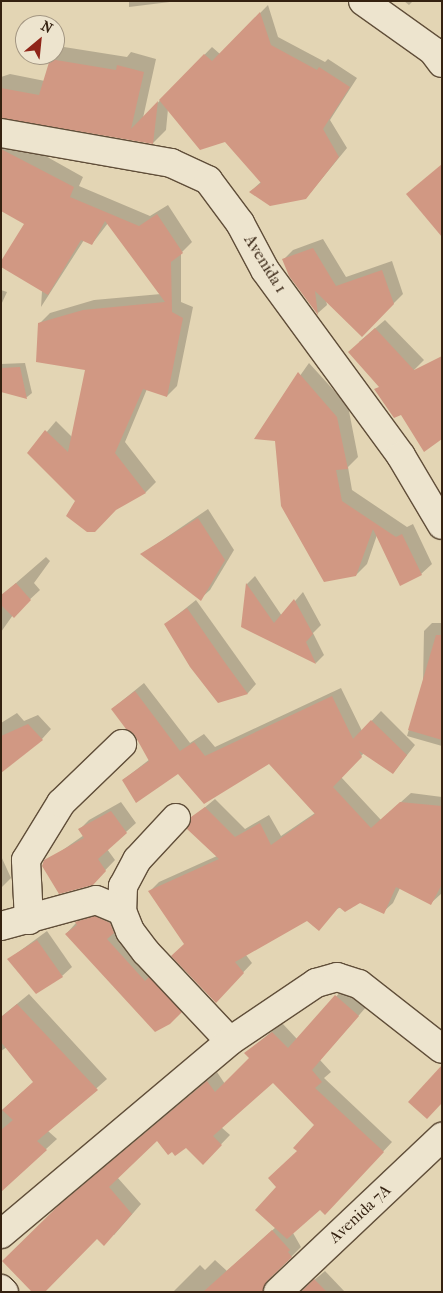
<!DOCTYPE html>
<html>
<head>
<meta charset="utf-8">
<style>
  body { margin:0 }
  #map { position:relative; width:443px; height:1293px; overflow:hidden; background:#e3d5b4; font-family:"IM FELL French Canon",serif }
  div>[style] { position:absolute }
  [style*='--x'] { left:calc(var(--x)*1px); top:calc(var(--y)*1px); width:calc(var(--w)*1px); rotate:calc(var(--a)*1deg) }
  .shadow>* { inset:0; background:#0003 }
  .building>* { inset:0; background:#d19883 }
  .roads { filter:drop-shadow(1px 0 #604e39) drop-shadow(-1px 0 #604e39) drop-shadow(0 1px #604e39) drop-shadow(0 -1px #604e39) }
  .minor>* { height:28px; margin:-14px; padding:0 14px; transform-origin:14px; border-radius:14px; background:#ede4ce }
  span { translate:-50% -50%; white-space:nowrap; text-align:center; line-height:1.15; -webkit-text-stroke:4px #ede4ce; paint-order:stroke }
  .street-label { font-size:16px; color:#342110 }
  .frame { position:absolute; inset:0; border:2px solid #342110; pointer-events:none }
  .north { position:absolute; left:15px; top:15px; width:50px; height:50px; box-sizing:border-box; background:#ede4ce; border:1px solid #a39682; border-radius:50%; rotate:28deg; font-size:14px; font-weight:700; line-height:20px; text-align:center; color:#342110 }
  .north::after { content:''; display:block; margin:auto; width:18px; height:22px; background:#8f2418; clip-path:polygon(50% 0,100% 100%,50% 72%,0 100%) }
</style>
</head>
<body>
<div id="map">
  <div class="shadow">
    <i style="clip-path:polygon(129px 1px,178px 1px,129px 7px)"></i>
    <i style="clip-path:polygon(404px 1px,413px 1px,409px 5px)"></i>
    <i style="clip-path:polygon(268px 5px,278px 37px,325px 62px,328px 59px,357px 78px,330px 120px,347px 148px,306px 198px,251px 191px,262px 181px,226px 140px,168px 109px,166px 130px,153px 143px,1px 117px,1px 77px,10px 74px,45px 81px,51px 60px,64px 47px,127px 57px,131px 52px,156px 59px,143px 118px,212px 47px,220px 54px)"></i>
    <i style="clip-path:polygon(1px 135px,17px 140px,83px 177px,79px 186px,150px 216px,168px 205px,192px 242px,181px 253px,181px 302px,193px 307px,177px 386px,167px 396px,147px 389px,125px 442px,156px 482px,146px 492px,117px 508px,77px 501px,29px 453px,56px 421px,72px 437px,87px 369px,40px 323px,50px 313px,94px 300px,161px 294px,108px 223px,92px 244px,84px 240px,41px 307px,48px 195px,1px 209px)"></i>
    <i style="clip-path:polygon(323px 239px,346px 277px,392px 261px,403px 294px,362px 335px,326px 300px,327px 305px,318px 313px,283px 260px,293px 250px)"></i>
    <i style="clip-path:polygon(1px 290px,7px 292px,1px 305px)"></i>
    <i style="clip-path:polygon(385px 320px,424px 360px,414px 370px,376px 381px,359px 342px)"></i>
    <i style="clip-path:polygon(25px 363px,32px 393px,27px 397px,1px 391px,1px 364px)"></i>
    <i style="clip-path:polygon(309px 363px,348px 406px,358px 457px,348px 467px,352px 490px,407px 527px,413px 524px,432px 564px,421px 574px,377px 535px,367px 564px,356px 575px,276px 439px,256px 438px)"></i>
    <i style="clip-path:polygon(208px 509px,234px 550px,210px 590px,200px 599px,142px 554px)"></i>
    <i style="clip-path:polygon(46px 557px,50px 561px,34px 583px,40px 590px,13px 615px,1px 632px,1px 596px)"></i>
    <i style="clip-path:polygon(255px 576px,282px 616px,303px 592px,321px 625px,313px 633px,324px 655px,316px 663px,243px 626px,247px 584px)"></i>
    <i style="clip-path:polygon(196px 600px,256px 684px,248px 693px,218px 702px,166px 624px)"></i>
    <i style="clip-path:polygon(432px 623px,442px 623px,442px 746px,407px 736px,423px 682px,424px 631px)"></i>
    <i style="clip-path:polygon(144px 683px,190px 743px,204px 734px,215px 747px,341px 688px,362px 731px,381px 711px,415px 745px,393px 773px,364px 753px,341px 777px,381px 820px,411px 793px,442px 797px,442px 893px,431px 903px,400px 888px,393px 903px,383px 912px,360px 901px,307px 919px,246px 955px,252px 963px,216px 1001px,185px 944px,150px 891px,159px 882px,217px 856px,192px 818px,215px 799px,245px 829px,269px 815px,281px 836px,315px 813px,269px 762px,123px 780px,150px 759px,134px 733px,112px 709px)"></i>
    <i style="clip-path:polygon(17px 713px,24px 721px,38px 715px,51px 729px,42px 739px,1px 755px,1px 723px)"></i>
    <i style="clip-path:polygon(121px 802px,136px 823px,107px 849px,115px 860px,92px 884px,43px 864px,84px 835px,80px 829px,89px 820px)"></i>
    <i style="clip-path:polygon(1px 856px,11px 878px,1px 888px)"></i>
    <i style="clip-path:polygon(104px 908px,189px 1003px,181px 1012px,66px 934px,85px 913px)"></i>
    <i style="clip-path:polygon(47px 931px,72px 967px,62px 976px,9px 959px)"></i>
    <i style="clip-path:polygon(345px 987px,367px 1006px,320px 1060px,331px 1072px,324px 1078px,392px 1142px,334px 1204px,320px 1208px,293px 1233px,301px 1247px,272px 1276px,275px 1292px,173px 1292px,200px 1265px,205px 1270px,215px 1260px,227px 1271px,276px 1227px,278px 1187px,316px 1125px,273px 1081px,221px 1127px,230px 1135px,203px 1163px,186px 1146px,157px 1140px,117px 1177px,141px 1204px,114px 1235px,69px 1197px,217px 1072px,225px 1084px,251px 1058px,246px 1053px,282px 1023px,297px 1039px)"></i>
    <i style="clip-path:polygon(29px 994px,107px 1079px,48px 1131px,57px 1139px,1px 1190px,1px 1111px,34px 1082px,7px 1047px,1px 1051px,1px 1017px)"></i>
    <i style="clip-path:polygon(325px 1271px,345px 1292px,300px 1292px)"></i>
  </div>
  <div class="building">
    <i style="clip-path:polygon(260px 12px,271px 45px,317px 70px,319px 67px,350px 87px,323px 129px,339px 157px,306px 199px,270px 206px,249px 192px,261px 183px,225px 142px,200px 150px,159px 100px,204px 54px,212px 61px)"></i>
    <i style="clip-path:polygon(50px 59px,116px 70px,117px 65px,144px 72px,131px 129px,158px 101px,153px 144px,1px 118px,1px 88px,39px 95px)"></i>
    <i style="clip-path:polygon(1px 149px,74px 187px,70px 197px,139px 226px,157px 214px,183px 253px,171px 262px,172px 312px,183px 318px,167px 397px,143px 389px,115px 453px,146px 493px,116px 510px,95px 532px,87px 532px,66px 516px,75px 501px,27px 453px,45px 430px,68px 452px,85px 370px,36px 362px,38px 323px,83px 310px,165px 302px,105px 221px,92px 245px,81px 240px,48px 295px,1px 267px,1px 261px,24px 224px,1px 211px)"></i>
    <i style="clip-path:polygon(442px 164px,442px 237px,406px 194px)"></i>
    <i style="clip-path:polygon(313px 248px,336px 286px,382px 270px,394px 304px,362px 337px,315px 291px,318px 315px,289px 276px,282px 259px)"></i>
    <i style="clip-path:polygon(375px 328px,414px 370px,442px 356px,442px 439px,424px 452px,401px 415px,394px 418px,374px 389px,379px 387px,348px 352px)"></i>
    <i style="clip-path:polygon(20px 367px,27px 399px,1px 392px,1px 368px)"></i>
    <i style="clip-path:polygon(298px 372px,337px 417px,348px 469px,336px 470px,342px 501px,396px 537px,402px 534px,422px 575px,400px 586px,373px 529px,356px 576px,324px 582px,281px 506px,275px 441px,254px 439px)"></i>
    <i style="clip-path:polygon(198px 518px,225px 560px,201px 601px,140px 554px)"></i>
    <i style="clip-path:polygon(16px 583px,31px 600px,14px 618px,1px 605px,1px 595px)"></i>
    <i style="clip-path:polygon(246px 583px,274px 623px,294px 599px,313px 634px,306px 642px,316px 664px,241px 627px)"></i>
    <i style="clip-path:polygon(187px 608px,226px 664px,248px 694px,218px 703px,190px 667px,164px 624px)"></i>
    <i style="clip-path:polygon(436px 635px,442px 635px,442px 740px,408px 730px)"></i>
    <i style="clip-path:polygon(135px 691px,180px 751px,194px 742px,205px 756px,332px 696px,353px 739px,371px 720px,407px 755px,393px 774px,359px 751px,362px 757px,333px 787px,371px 828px,400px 802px,442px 806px,442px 884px,431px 905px,396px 887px,384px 914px,360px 903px,345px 912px,339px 907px,319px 931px,307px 921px,235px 962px,244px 973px,216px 1003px,171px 956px,184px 944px,148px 891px,219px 859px,187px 829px,191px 817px,205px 807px,235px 837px,260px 823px,271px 845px,315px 814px,269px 764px,204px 804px,178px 774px,136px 803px,122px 780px,149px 761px,134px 734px,126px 729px,111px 709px)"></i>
    <i style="clip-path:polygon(28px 724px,43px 740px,1px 773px,1px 736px)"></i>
    <i style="clip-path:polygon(111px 811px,127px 833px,98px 859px,106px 871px,93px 885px,59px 894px,42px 866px,44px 860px,84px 838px,78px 829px)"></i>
    <i style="clip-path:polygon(95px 916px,110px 923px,114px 933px,107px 939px,145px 981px,149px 977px,182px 1012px,170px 1024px,155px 1032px,65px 934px,77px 925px,75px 922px)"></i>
    <i style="clip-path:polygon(37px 940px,63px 977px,36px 994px,7px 959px)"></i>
    <i style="clip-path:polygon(335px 995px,359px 1016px,312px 1070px,322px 1082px,315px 1088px,384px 1152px,325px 1215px,320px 1210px,287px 1239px,255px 1210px,276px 1187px,268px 1178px,297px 1151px,293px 1148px,314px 1125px,273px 1083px,213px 1136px,222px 1145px,203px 1165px,186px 1148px,175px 1156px,172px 1152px,168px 1155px,157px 1141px,109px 1187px,132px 1214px,104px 1246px,97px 1239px,45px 1292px,32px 1292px,2px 1261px,58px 1206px,207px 1081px,215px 1092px,249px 1058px,244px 1053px,272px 1032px,288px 1048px)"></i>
    <i style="clip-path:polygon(17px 1004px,98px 1090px,37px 1141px,47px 1150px,1px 1192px,1px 1130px,13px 1120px,2px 1110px,33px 1082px,1px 1042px,1px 1017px)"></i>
    <i style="clip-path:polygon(442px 1065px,442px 1103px,427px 1119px,408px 1102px)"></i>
    <i style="clip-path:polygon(272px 1230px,290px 1250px,288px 1252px,292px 1257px,267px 1281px,263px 1292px,203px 1292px)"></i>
    <i style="clip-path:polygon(314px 1279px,327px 1292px,301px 1292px)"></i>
  </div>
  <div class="roads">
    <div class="minor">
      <i style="--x:363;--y:1;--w:86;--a:35.5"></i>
      <i style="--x:433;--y:51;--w:15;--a:53"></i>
      <i style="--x:1;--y:133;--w:173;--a:10"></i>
      <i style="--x:171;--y:163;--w:41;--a:24.7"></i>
      <i style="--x:208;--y:180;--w:54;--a:53.3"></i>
      <i style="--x:240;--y:223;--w:53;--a:62"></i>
      <i style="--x:265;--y:270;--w:230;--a:53.8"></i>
      <i style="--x:401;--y:456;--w:80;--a:59.3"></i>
      <i style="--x:176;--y:818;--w:57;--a:132.9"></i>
      <i style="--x:137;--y:860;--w:30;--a:118"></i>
      <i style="--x:123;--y:886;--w:25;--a:92"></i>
      <i style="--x:122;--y:911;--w:22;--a:68"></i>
      <i style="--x:130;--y:931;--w:26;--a:53"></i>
      <i style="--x:146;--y:952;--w:122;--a:46.7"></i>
      <i style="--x:29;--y:920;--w:60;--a:-92.9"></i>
      <i style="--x:26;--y:860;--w:67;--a:-58.4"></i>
      <i style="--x:61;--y:803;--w:85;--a:-44"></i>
      <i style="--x:1;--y:926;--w:98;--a:-15.3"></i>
      <i style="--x:96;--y:900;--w:28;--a:23"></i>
      <i style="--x:1;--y:1234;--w:299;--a:-40.1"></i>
      <i style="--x:230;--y:1041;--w:104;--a:-34"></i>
      <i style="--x:316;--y:983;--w:22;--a:-16"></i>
      <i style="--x:337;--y:977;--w:23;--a:18"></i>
      <i style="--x:359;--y:984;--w:105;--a:38.1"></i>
      <i style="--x:1;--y:1289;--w:4;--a:45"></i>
      <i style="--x:278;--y:1292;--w:226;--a:-43.4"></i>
    </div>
  </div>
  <div class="street-label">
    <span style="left:265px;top:264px;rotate:58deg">Avenida 1</span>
    <span style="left:360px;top:1214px;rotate:-43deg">Avenida 7A</span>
  </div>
  <div class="frame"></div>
  <div class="north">N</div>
</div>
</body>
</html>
